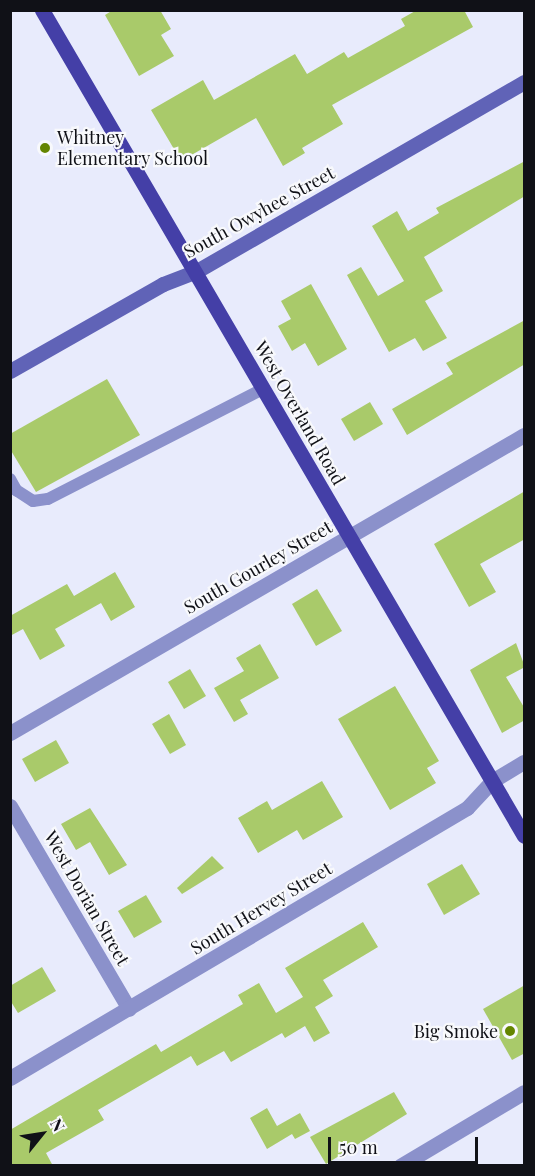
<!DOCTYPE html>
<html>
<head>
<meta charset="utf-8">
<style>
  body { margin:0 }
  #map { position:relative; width:535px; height:1176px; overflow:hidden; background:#e8ebfc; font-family:"Playfair Display",serif }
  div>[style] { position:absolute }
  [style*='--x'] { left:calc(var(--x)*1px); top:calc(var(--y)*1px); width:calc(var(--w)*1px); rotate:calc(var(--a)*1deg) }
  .building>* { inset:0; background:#a9ca6a }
  .lane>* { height:12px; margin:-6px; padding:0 6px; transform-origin:6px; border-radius:6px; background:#8b91cb }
  .street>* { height:15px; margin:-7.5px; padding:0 7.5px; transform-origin:7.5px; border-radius:7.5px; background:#8b91cb }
  .secondary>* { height:15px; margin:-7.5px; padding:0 7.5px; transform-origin:7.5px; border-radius:7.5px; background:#6063b7 }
  .primary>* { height:15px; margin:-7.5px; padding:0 7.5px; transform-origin:7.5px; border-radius:7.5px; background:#443fa7 }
  .dots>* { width:16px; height:16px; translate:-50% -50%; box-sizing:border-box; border:3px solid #f8f9fc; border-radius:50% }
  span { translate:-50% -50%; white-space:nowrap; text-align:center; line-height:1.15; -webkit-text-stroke:4.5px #f8f9fc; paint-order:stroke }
  .poi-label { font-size:18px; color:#101117 }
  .left { translate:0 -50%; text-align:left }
  .right { translate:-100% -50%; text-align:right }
  .street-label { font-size:18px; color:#101117 }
  .frame { position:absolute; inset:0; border:12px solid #101117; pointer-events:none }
  .north { position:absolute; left:12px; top:1104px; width:60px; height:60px; -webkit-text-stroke:4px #f8f9fc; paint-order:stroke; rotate:60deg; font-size:16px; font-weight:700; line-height:24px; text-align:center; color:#101117 }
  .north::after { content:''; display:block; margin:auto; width:21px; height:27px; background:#101117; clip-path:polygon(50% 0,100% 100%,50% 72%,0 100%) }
  .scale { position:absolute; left:328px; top:1137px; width:150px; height:27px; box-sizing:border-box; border:3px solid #101117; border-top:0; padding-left:8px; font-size:18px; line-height:21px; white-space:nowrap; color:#101117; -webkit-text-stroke:4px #f8f9fc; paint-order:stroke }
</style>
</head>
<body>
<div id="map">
  <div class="building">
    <i style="clip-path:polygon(113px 10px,160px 10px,171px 29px,161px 35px,174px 56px,139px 76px,105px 15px)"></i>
    <i style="clip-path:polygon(417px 10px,464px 10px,473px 27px,332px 105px,343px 124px,302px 148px,305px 153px,283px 166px,256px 118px,181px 161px,151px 110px,203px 80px,214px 100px,295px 54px,307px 74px,344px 52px,348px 58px,405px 26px,401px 19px)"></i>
    <i style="clip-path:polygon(525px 161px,525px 196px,424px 257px,443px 291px,425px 301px,447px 338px,423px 351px,415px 338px,389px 352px,347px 275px,361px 267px,378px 296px,404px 281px,372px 226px,397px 211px,408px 231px,439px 213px,436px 208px)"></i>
    <i style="clip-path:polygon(311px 284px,347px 349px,318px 366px,305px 343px,292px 351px,278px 326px,291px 319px,281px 301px)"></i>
    <i style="clip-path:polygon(525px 320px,525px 364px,407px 435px,392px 409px,453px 374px,446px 363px)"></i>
    <i style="clip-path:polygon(107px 379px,140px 435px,36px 492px,10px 449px,10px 434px)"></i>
    <i style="clip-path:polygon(370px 402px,383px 424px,354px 441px,341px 419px)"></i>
    <i style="clip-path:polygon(525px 491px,525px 539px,480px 564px,496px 592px,469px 607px,434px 544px)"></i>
    <i style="clip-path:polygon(115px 572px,135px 607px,111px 621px,101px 603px,55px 629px,65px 646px,40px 660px,23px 629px,10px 636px,10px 616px,67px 584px,74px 596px)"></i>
    <i style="clip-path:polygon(317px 589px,342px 631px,316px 646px,292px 604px)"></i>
    <i style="clip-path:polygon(516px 643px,525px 667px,506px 677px,525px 709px,525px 720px,502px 733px,470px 670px)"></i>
    <i style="clip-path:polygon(260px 644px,279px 678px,240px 700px,248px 714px,234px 722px,214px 688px,244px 671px,236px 658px)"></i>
    <i style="clip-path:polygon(190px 669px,206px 696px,184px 709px,168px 682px)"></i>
    <i style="clip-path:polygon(395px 686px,439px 761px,427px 768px,436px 783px,390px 810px,338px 719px)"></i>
    <i style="clip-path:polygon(169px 714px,186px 745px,170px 754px,152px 724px)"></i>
    <i style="clip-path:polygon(56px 740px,69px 763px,35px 782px,22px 759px)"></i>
    <i style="clip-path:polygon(322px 781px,343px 817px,303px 840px,297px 830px,258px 853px,238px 818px,267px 801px,272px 810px)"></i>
    <i style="clip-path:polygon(90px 808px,127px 865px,109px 875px,90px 842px,76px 850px,61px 824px)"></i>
    <i style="clip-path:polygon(212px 856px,224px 868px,182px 894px,177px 888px)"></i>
    <i style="clip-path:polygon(462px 864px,480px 894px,444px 915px,427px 884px)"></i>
    <i style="clip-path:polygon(146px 895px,162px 922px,134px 938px,118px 911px)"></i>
    <i style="clip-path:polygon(363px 922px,378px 947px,323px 980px,333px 996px,315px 1007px,330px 1033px,314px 1042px,305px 1026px,285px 1038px,282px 1033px,231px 1062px,224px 1051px,197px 1066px,191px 1056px,98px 1110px,104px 1120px,46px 1153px,53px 1166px,10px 1166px,10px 1130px,156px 1044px,161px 1052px,243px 1004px,238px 995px,259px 983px,276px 1013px,303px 997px,285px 968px)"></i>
    <i style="clip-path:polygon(42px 967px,56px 991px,18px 1013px,10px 1000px,10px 986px)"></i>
    <i style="clip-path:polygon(525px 985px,525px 1053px,512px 1060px,483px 1009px)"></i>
    <i style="clip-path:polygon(394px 1092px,407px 1114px,326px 1164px,310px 1137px)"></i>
    <i style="clip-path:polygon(267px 1108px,277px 1126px,300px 1113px,310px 1131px,295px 1139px,292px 1134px,267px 1149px,250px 1118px)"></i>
  </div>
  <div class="lane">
    <i style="--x:10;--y:479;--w:13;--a:61"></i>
    <i style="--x:16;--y:490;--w:20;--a:33"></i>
    <i style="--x:33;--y:501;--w:15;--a:-8"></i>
    <i style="--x:48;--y:499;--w:242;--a:-27.1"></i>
  </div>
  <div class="street">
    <i style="--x:10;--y:733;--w:594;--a:-30.1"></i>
    <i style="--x:10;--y:806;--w:235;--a:59.6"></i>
    <i style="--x:10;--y:1078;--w:531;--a:-30.58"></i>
    <i style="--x:467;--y:808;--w:37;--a:-47"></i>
    <i style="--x:492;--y:781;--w:37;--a:-31"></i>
    <i style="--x:400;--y:1166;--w:144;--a:-30.8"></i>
  </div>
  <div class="secondary">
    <i style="--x:10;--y:371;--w:176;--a:-29.6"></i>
    <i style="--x:163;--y:284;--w:34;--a:-21"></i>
    <i style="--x:195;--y:272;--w:380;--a:-30"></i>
  </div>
  <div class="primary">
    <i style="--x:42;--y:10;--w:956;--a:59.73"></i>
  </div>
  <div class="dots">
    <i style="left:45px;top:148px;background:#648500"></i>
    <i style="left:510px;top:1031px;background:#648500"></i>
  </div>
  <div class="poi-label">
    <span class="left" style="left:57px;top:148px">Whitney<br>Elementary School</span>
    <span class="right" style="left:498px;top:1031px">Big Smoke</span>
  </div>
  <div class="street-label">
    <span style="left:259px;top:212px;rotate:-29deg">South Owyhee Street</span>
    <span style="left:300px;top:413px;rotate:60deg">West Overland Road</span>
    <span style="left:258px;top:567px;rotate:-30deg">South Gourley Street</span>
    <span style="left:87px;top:898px;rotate:60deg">West Dorian Street</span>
    <span style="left:261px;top:908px;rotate:-31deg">South Hervey Street</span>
  </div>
  <div class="frame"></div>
  <div class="north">N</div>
  <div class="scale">50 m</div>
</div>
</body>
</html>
